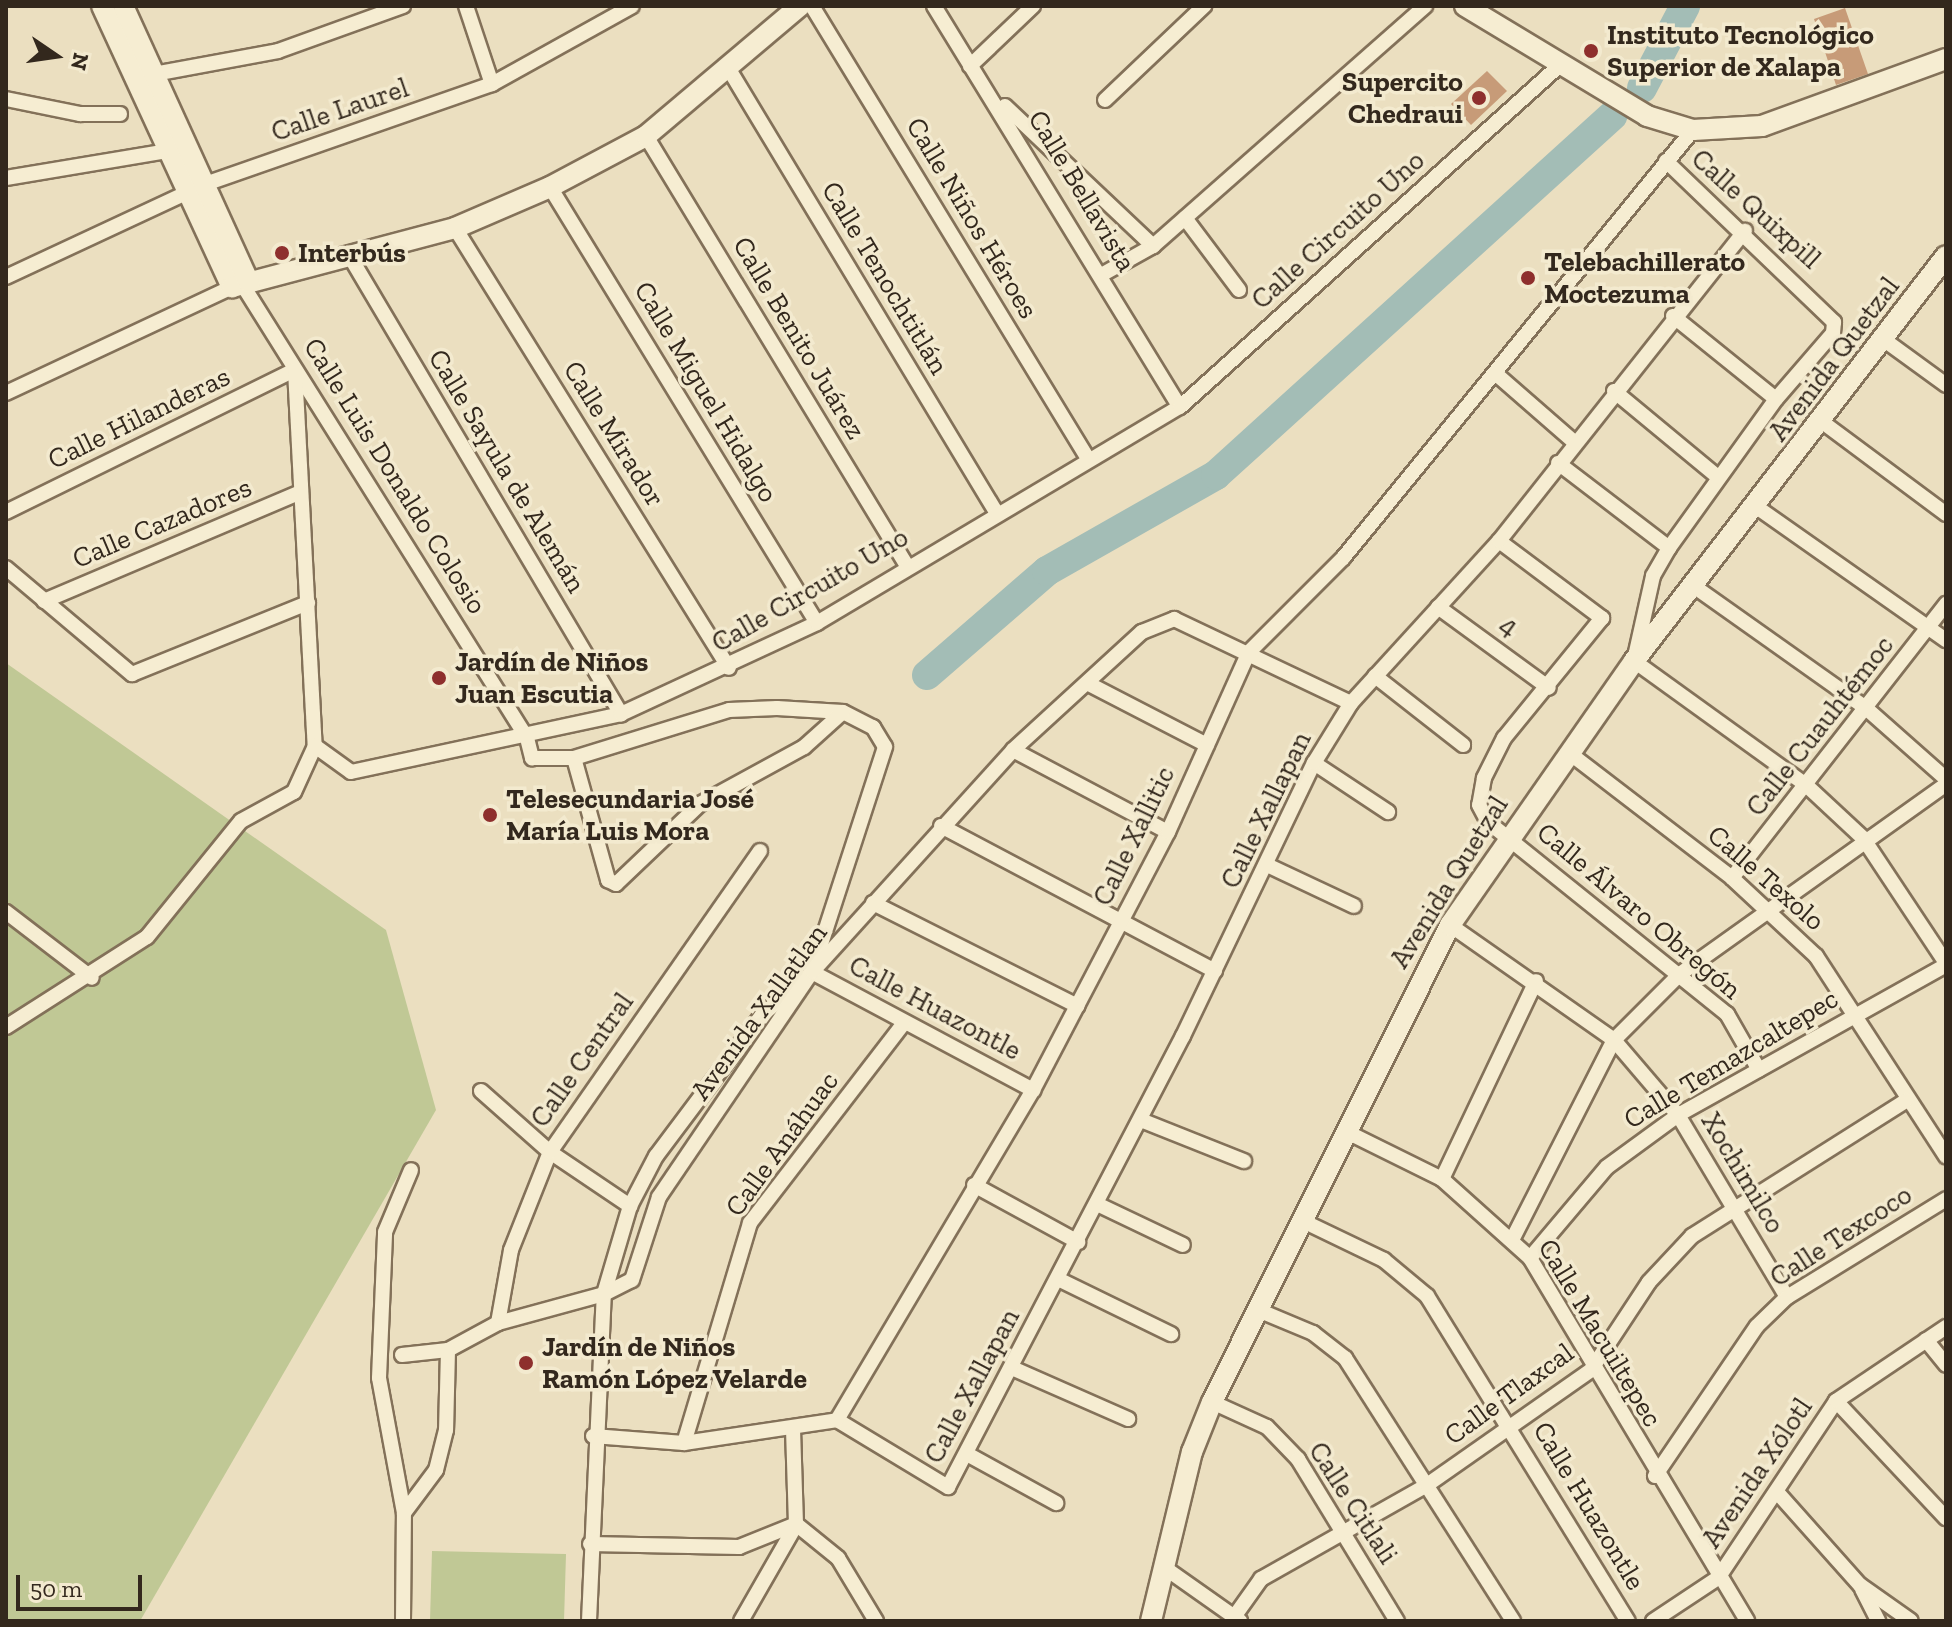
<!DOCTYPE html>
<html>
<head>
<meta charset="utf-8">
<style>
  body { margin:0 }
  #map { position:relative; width:1952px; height:1627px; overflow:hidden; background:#ebdfc0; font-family:"Zilla Slab",serif }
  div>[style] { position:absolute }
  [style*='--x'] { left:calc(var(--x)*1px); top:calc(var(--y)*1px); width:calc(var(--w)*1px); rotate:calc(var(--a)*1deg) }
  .green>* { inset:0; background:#c0c895 }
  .river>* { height:30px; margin:-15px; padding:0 15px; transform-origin:15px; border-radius:15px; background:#a3bdb6 }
  .building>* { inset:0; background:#c79b78 }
  .roads { filter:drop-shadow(2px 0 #837159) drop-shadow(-2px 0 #837159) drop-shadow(0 2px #837159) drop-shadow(0 -2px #837159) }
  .street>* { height:14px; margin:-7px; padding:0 7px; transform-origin:7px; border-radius:7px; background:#f6edd2 }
  .secondary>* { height:20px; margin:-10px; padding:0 10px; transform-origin:10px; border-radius:10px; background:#f6edd2 }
  .dots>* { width:22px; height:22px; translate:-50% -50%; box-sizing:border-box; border:4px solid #f3eacf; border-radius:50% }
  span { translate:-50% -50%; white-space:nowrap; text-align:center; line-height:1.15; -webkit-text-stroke:7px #f3eacf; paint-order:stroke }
  .poi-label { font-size:28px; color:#33281d; font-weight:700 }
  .left { translate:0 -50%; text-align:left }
  .right { translate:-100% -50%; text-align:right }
  .street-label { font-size:28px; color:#33281d }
  .frame { position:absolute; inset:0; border:8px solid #33281d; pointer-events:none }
  .north { position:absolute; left:16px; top:16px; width:80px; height:80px; -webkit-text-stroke:6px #f3eacf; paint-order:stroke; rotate:103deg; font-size:22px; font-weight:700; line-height:32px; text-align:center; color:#33281d }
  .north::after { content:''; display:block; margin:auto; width:28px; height:36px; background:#33281d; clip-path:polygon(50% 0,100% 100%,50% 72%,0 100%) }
  .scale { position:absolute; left:16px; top:1575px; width:126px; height:36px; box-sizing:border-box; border:4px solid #33281d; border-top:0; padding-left:10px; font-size:24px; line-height:28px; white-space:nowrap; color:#33281d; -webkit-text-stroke:6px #f3eacf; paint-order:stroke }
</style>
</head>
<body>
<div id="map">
  <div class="green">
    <i style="clip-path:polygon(6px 663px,386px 930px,436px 1110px,140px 1621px,6px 1621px)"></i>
    <i style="clip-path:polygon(432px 1551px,566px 1554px,564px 1621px,430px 1621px)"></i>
  </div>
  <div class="river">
    <i style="--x:1642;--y:88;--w:93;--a:-62.3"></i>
    <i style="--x:927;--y:675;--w:159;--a:-40.9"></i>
    <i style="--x:1047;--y:571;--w:194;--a:-29.6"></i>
    <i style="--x:1216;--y:475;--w:535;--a:-42.19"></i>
  </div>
  <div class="building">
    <i style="clip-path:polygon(1845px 8px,1868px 74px,1836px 85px,1814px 19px)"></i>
    <i style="clip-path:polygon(1487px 71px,1507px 91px,1471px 125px,1451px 104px)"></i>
  </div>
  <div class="roads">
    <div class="street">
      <i style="--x:466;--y:6;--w:82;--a:71.6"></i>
      <i style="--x:812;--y:6;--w:528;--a:58.63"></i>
      <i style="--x:934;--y:6;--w:470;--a:58.5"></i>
      <i style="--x:970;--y:66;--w:87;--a:-43.6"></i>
      <i style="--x:730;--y:71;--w:515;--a:58.9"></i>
      <i style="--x:154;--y:74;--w:126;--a:-10.5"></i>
      <i style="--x:278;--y:51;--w:133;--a:-19.8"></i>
      <i style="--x:6;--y:99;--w:76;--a:11.5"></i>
      <i style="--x:80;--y:114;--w:40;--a:0"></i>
      <i style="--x:1105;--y:100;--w:137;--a:-43.5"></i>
      <i style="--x:1005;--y:106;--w:204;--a:43.4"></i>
      <i style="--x:646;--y:136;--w:503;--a:58.74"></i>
      <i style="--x:1666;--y:161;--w:233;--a:43.8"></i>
      <i style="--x:1834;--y:322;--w:11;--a:95"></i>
      <i style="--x:1833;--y:333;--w:87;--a:130.8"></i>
      <i style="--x:1776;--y:399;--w:183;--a:125.7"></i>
      <i style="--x:1669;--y:548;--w:32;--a:120"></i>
      <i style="--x:1653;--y:576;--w:87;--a:102.6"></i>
      <i style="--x:1634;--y:661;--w:213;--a:35.8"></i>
      <i style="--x:1807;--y:786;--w:76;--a:42.9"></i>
      <i style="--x:1863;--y:838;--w:150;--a:56.4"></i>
      <i style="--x:6;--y:178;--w:163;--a:-9.5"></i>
      <i style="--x:550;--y:187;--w:511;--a:58.52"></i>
      <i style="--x:1185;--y:218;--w:90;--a:53.1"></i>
      <i style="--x:455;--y:228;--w:518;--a:58.09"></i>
      <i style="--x:349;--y:255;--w:534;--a:59.35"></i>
      <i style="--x:1103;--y:274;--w:57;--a:-29.2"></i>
      <i style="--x:1153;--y:246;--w:363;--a:-41.4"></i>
      <i style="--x:6;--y:277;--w:220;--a:-25"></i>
      <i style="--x:205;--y:184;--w:304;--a:-19.2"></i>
      <i style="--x:492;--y:84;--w:160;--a:-29.1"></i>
      <i style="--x:242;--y:284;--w:536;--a:57.88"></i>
      <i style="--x:527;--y:738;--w:21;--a:76"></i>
      <i style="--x:532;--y:758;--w:42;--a:0"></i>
      <i style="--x:574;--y:758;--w:162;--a:-17.2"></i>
      <i style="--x:729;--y:710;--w:48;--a:-2.4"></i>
      <i style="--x:777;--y:708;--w:66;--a:3.5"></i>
      <i style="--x:843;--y:712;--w:34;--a:27"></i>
      <i style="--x:873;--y:727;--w:23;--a:59"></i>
      <i style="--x:885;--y:747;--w:237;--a:108"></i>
      <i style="--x:812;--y:972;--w:66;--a:139.3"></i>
      <i style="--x:762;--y:1015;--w:176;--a:126.9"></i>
      <i style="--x:656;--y:1156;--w:56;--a:117.5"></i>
      <i style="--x:630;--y:1206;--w:92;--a:106.5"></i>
      <i style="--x:604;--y:1294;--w:110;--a:164.7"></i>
      <i style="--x:498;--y:1323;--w:57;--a:151.6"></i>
      <i style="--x:448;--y:1350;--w:80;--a:91.4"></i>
      <i style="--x:446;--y:1430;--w:41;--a:104"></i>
      <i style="--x:436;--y:1470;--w:54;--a:126.7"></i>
      <i style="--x:1673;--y:316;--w:132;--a:38.9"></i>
      <i style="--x:1883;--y:339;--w:78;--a:36.1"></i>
      <i style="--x:1495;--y:373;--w:105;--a:41.1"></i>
      <i style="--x:1614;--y:391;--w:135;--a:39.6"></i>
      <i style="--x:6;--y:393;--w:250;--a:-25.1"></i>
      <i style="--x:1821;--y:421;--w:156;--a:36.6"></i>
      <i style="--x:1558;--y:463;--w:140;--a:37.4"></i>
      <i style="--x:1758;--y:508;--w:230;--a:35.1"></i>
      <i style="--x:6;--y:512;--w:322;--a:-26.2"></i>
      <i style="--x:295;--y:370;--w:377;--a:87"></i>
      <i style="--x:315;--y:746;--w:44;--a:35.8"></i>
      <i style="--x:351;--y:772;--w:276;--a:-12.1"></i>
      <i style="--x:621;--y:714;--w:216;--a:-24.9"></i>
      <i style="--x:817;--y:623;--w:422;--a:-30.8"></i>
      <i style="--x:1180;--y:407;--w:511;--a:-41.99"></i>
      <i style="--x:1499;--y:541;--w:129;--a:36.8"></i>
      <i style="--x:1602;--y:618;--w:155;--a:129.2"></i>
      <i style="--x:1504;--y:738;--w:45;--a:116.6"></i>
      <i style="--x:1484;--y:778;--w:27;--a:100"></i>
      <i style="--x:1479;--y:805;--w:19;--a:62"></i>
      <i style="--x:1488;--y:822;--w:307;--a:38.8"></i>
      <i style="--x:1727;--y:1014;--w:64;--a:60.3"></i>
      <i style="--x:6;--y:568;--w:165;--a:40.1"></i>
      <i style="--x:132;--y:674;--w:190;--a:-22"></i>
      <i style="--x:1695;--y:587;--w:211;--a:35.3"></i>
      <i style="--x:1867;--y:709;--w:106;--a:41.5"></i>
      <i style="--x:44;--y:601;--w:279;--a:-23"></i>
      <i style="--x:1438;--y:607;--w:137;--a:36.1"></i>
      <i style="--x:1375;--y:676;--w:112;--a:38.1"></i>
      <i style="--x:1087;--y:683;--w:135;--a:27.3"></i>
      <i style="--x:1013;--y:750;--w:175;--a:27.9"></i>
      <i style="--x:1568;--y:752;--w:207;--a:37.5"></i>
      <i style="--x:1732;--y:878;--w:115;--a:42.9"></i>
      <i style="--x:1816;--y:956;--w:239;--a:57"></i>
      <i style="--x:574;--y:758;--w:127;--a:74.4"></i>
      <i style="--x:608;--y:880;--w:9;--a:27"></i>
      <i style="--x:616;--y:884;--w:116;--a:-43.6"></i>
      <i style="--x:700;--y:804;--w:119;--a:-28.7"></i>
      <i style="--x:804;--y:747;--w:52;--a:-41.9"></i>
      <i style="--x:1314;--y:763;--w:89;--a:33.5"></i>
      <i style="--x:941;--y:826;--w:310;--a:27.9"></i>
      <i style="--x:1267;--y:865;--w:96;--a:25.2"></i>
      <i style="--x:1732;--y:878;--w:348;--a:-52"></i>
      <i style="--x:873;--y:903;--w:229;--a:26.7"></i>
      <i style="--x:6;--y:912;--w:108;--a:37.5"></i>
      <i style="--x:1450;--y:925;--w:200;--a:35"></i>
      <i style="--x:1614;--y:1040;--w:99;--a:49.5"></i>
      <i style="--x:1678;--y:1115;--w:212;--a:59.1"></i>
      <i style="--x:812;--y:972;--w:251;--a:28.1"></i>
      <i style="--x:6;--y:1027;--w:167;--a:-32.6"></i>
      <i style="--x:147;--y:937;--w:149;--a:-51"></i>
      <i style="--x:241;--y:821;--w:60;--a:-28.7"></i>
      <i style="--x:294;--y:792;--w:51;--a:-65.5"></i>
      <i style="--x:481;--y:1091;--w:92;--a:41.5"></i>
      <i style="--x:550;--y:1152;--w:97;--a:34"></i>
      <i style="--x:1141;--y:1120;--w:111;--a:21.7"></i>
      <i style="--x:1347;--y:1132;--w:106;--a:26.3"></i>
      <i style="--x:1442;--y:1179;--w:118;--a:41.9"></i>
      <i style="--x:1530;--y:1258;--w:423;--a:59.1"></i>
      <i style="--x:1442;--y:1179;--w:219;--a:-64.6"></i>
      <i style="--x:974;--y:1185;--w:119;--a:28.7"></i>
      <i style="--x:1097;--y:1204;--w:95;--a:25.5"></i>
      <i style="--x:1305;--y:1222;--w:88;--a:25.7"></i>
      <i style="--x:1384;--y:1260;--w:56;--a:39.9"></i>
      <i style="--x:1427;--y:1296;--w:382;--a:58.3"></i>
      <i style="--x:1512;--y:1240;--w:225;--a:-63"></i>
      <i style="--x:1614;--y:1040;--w:93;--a:-45"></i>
      <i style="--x:1680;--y:974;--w:327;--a:-35.5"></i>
      <i style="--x:1530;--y:1258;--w:119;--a:-49.8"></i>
      <i style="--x:1607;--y:1167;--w:88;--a:-36.2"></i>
      <i style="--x:1678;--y:1115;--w:307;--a:-29.2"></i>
      <i style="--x:1058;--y:1279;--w:126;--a:26"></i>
      <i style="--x:1258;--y:1310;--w:60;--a:22.7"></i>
      <i style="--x:1313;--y:1333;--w:41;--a:38"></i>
      <i style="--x:1345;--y:1358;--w:312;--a:57.4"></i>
      <i style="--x:498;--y:1323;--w:74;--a:-79.9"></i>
      <i style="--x:511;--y:1250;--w:105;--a:-68.3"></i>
      <i style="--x:550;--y:1152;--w:367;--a:-55.1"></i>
      <i style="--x:1926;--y:1340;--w:32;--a:51"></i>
      <i style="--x:402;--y:1355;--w:46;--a:-6.2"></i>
      <i style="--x:1012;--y:1368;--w:127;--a:23.7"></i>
      <i style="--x:1836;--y:1401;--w:161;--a:46.8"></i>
      <i style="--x:1212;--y:1402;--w:60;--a:24.4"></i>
      <i style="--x:1267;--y:1427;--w:45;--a:45.9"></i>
      <i style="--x:1298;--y:1459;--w:190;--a:58.6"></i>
      <i style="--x:837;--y:1420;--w:130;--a:31.1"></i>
      <i style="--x:948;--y:1487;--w:509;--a:-62.48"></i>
      <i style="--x:1183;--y:1036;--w:303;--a:-64.4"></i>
      <i style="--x:1314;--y:763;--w:70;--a:-58.3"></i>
      <i style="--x:1351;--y:703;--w:219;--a:-47.6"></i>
      <i style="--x:1499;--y:541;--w:396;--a:-51.6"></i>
      <i style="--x:793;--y:1429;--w:95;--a:88.2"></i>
      <i style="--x:593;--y:1436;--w:91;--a:4.4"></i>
      <i style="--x:684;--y:1443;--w:155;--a:-8.5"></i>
      <i style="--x:837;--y:1420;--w:384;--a:-59.3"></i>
      <i style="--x:1033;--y:1090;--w:291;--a:-62.4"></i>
      <i style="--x:1168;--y:832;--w:197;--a:-65.8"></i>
      <i style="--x:1249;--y:652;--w:133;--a:-45"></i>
      <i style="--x:1343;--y:558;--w:553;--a:-50.73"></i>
      <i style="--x:684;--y:1443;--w:230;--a:-73.3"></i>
      <i style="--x:750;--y:1223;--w:251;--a:-52.4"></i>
      <i style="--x:967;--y:1454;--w:102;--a:28.8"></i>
      <i style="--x:1655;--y:1476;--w:181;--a:-55.8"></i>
      <i style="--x:1757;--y:1326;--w:42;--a:-44"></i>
      <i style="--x:1787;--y:1297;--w:187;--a:-31.6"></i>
      <i style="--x:1777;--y:1492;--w:125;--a:48.3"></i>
      <i style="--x:1860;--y:1585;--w:62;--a:35.2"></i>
      <i style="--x:796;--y:1524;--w:54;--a:39"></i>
      <i style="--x:838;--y:1558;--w:74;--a:58.9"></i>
      <i style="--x:590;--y:1544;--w:149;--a:1.2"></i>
      <i style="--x:739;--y:1547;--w:61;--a:-22"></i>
      <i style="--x:1165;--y:1568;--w:92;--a:35.2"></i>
      <i style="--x:1862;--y:1589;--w:36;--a:63"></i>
      <i style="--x:1234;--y:1617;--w:47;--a:-54.6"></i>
      <i style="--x:1261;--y:1579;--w:191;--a:-29.5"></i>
      <i style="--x:1427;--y:1485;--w:200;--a:-35"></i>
      <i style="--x:1591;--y:1370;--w:105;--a:-56.6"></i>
      <i style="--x:1649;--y:1282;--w:63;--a:-46.9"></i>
      <i style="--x:1692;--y:1236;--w:254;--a:-32.3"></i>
      <i style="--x:403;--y:1621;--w:108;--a:-89.5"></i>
      <i style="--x:404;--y:1513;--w:137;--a:-100.5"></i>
      <i style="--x:379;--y:1378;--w:146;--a:-87.6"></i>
      <i style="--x:385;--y:1232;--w:67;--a:-67.2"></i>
      <i style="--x:589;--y:1621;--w:327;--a:-87.4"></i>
      <i style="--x:604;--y:1294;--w:31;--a:-27"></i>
      <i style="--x:632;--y:1280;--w:87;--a:-72"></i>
      <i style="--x:659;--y:1197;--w:272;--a:-55.8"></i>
      <i style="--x:812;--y:972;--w:299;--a:-47.8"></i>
      <i style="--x:1013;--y:750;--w:175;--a:-42.5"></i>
      <i style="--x:1142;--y:632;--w:35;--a:-22"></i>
      <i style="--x:1174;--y:619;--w:196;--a:25.4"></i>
      <i style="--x:741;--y:1621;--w:111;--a:-60.2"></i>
      <i style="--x:1653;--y:1621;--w:78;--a:-33.5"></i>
      <i style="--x:1718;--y:1578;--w:213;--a:-56.3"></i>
      <i style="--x:1836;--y:1401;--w:133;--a:-33.9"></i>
    </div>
    <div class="secondary">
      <i style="--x:102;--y:6;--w:310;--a:65.2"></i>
      <i style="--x:232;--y:287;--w:231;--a:-14.8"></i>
      <i style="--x:455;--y:228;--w:103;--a:-23.3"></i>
      <i style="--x:550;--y:187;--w:109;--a:-28"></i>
      <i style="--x:646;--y:136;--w:202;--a:-40.2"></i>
      <i style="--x:123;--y:6;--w:304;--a:65.5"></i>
      <i style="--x:1465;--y:6;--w:213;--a:31.1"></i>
      <i style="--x:1647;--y:116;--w:48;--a:16.9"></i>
      <i style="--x:1693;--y:130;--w:69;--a:-3.3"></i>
      <i style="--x:1762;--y:126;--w:196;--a:-20"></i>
      <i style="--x:1151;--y:1621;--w:174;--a:-76.4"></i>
      <i style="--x:1192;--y:1452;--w:54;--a:-68.2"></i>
      <i style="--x:1212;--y:1402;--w:533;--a:-63.48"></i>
      <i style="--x:1450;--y:925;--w:322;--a:-55.1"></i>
      <i style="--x:1634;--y:661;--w:511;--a:-52.39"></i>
    </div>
  </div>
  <div class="dots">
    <i style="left:1591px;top:51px;background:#8e2f2d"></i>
    <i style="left:1479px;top:98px;background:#8e2f2d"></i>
    <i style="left:282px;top:253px;background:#8e2f2d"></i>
    <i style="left:1528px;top:278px;background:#8e2f2d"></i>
    <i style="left:439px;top:678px;background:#8e2f2d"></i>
    <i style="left:490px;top:815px;background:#8e2f2d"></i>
    <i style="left:526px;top:1363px;background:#8e2f2d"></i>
  </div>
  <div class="poi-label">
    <span class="left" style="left:1607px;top:51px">Instituto Tecnológico<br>Superior de Xalapa</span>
    <span class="right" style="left:1463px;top:98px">Supercito<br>Chedraui</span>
    <span class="left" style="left:298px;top:253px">Interbús</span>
    <span class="left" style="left:1544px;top:278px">Telebachillerato<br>Moctezuma</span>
    <span class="left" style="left:455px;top:678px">Jardín de Niños<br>Juan Escutia</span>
    <span class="left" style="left:506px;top:815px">Telesecundaria José<br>María Luis Mora</span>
    <span class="left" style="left:542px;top:1363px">Jardín de Niños<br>Ramón López Velarde</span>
  </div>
  <div class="street-label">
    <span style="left:340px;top:110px;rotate:-19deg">Calle Laurel</span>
    <span style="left:1082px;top:191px;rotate:59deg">Calle Bellavista</span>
    <span style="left:1756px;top:209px;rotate:42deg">Calle Quixpill</span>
    <span style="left:972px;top:218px;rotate:59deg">Calle Niños Héroes</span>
    <span style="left:1338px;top:230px;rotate:-42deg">Calle Circuito Uno</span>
    <span style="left:885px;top:278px;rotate:59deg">Calle Tenochtitlán</span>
    <span style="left:799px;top:338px;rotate:59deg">Calle Benito Juárez</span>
    <span style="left:1834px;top:359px;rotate:-53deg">Avenida Quetzal</span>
    <span style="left:706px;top:392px;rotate:59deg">Calle Miguel Hidalgo</span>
    <span style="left:139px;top:418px;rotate:-26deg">Calle Hilanderas</span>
    <span style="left:614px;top:434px;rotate:58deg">Calle Mirador</span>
    <span style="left:507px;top:471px;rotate:59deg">Calle Sayula de Alemán</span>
    <span style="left:395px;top:476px;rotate:58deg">Calle Luis Donaldo Colosio</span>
    <span style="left:162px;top:523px;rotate:-23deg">Calle Cazadores</span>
    <span style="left:810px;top:590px;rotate:-30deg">Calle Circuito Uno</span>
    <span style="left:1509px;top:626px;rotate:36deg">4</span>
    <span style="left:1820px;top:726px;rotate:-52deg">Calle Cuauhtémoc</span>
    <span style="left:1266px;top:810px;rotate:-64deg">Calle Xallapan</span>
    <span style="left:1134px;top:836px;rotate:-64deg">Calle Xallitic</span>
    <span style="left:1766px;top:878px;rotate:41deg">Calle Texolo</span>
    <span style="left:1449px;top:882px;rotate:-58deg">Avenida Quetzal</span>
    <span style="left:1639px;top:911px;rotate:40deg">Calle Álvaro Obregón</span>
    <span style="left:935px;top:1008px;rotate:28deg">Calle Huazontle</span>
    <span style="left:759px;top:1012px;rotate:-54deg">Avenida Xallatlan</span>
    <span style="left:1731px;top:1059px;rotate:-31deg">Calle Temazcaltepec</span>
    <span style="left:582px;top:1060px;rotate:-55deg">Calle Central</span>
    <span style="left:782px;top:1144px;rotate:-54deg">Calle Anáhuac</span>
    <span style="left:1743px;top:1173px;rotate:59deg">Xochimilco</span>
    <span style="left:1841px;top:1236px;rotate:-33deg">Calle Texcoco</span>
    <span style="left:1600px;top:1333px;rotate:59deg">Calle Macuiltepec</span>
    <span style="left:972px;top:1386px;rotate:-62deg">Calle Xallapan</span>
    <span style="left:1509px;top:1394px;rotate:-36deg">Calle Tlaxcal</span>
    <span style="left:1757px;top:1473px;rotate:-56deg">Avenida Xólotl</span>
    <span style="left:1353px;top:1503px;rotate:57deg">Calle Citlali</span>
    <span style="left:1589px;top:1506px;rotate:59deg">Calle Huazontle</span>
  </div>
  <div class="frame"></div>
  <div class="north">N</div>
  <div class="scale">50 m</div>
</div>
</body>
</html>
